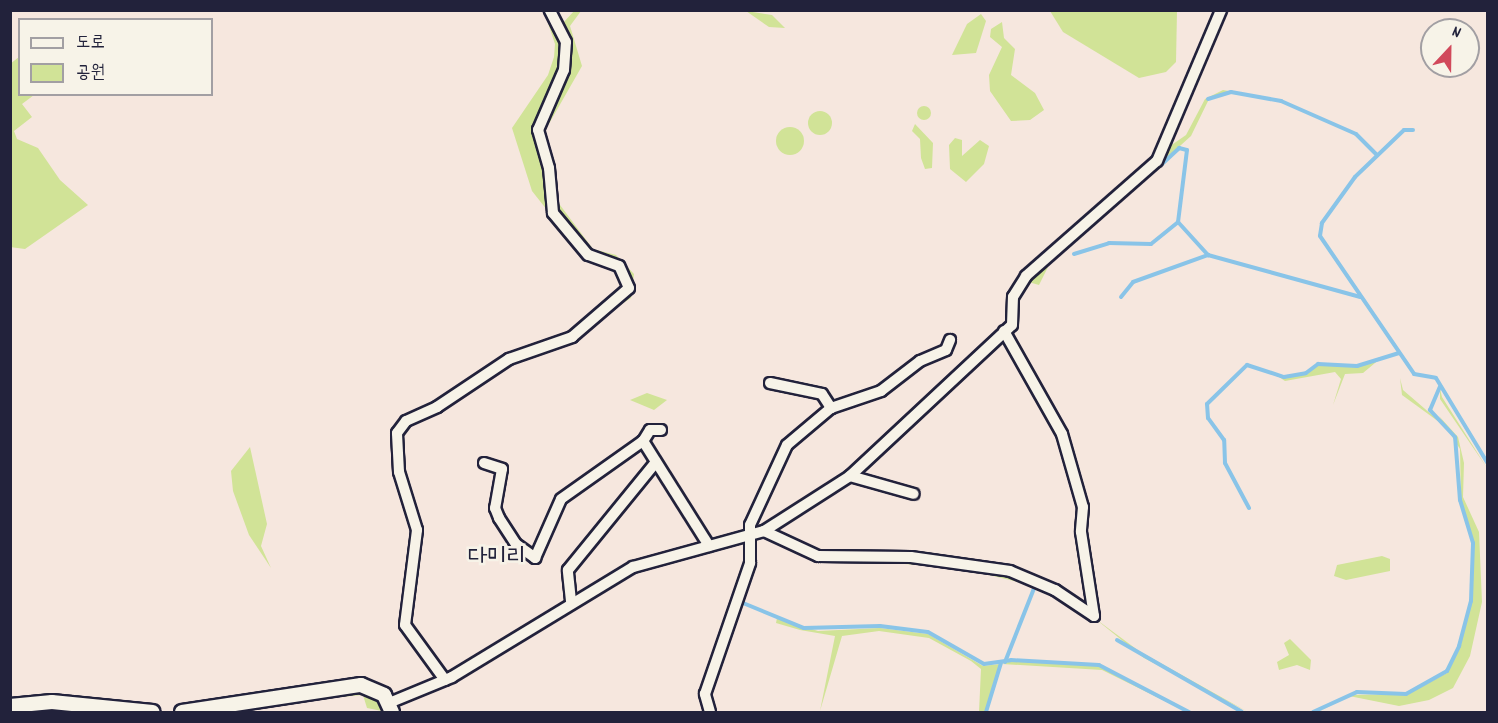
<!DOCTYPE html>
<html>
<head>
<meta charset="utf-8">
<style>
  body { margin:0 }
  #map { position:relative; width:1498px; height:723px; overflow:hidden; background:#f6e7de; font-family:Dekko,"Poor Story",sans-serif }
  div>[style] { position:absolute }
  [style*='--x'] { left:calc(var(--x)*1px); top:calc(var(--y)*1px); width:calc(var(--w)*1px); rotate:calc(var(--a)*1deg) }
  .green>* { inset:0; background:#d1e397 }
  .round { border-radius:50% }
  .stream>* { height:4px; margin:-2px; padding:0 2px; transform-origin:2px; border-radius:2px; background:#89c4e8 }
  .roads { filter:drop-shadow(2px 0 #22223b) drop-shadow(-2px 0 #22223b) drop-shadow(0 2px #22223b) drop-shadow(0 -2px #22223b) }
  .minor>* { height:10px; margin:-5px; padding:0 5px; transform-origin:5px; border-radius:5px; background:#f7f3e8 }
  .tertiary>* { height:14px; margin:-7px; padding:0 7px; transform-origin:7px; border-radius:7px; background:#f7f3e8 }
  span { translate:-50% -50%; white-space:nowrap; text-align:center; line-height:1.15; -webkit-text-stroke:5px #f7f3e8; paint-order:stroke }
  .quarter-label { font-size:24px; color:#22223b }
  .frame { position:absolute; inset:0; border:12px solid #22223b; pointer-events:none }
  .legend { position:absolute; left:18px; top:18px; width:195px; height:78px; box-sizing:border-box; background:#f7f3e8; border:2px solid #a29fa3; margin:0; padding:8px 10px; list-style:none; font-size:18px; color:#22223b }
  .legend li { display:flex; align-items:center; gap:12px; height:30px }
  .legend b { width:30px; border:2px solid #a29fa3 }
  .north { position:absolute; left:1420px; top:18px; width:60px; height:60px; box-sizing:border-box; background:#f7f3e8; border:2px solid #a29fa3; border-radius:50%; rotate:22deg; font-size:16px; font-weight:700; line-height:24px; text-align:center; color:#22223b }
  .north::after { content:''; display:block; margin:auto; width:21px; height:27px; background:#d1495b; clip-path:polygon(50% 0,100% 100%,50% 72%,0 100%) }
</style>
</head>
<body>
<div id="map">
  <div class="green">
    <i style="clip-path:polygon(544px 11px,561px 34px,563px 62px,534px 127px,547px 169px,551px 215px,532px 191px,512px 128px,548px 75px,554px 57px,555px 44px)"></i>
    <i style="clip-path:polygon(574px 11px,581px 11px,570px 26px,582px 66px,542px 136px,571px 64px,563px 23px)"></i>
    <i style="clip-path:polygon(746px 11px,772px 15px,785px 28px,769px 27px)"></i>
    <i style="clip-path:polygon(1050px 11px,1177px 11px,1176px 62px,1166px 72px,1139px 78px,1063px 32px)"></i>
    <i style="clip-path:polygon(981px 14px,986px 21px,976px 53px,952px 55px,967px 24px)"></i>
    <i style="clip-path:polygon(1002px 22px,1004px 38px,1015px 49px,1011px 75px,1035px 93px,1044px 110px,1030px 120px,1011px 121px,990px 91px,989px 75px,1002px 47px,990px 37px,991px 29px)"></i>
    <i style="clip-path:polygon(19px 57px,20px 94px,34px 95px,22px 104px,32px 117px,14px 131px,17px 139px,38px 148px,60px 180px,88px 205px,25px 249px,10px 247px,10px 64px)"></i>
    <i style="clip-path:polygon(1223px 90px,1286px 101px,1231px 92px,1210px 97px,1191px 136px,1050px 263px,1039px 285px,1025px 281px,1163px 151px,1186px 135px,1205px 99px)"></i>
    <i class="round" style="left:917px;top:106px;width:14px;height:14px"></i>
    <i class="round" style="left:808px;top:111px;width:24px;height:24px"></i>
    <i style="clip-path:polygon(915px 124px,933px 143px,932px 168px,925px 169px,921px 158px,920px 139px,912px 131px)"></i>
    <i class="round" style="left:776px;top:127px;width:28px;height:28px"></i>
    <i style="clip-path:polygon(955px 138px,962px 140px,962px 156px,980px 140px,989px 146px,984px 164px,966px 182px,950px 169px,949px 145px)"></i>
    <i style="clip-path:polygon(554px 197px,593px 249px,616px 255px,634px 274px,631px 298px,605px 315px,631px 283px,629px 276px,588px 251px,556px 210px)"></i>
    <i style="clip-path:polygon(1381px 358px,1363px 373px,1345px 374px,1333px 405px,1341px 379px,1335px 372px,1285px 381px,1273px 373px,1284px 377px,1306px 374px,1318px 365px,1358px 367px)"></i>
    <i style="clip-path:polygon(1400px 378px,1403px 390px,1446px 427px,1402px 395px)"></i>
    <i style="clip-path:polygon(1440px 389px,1442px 397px,1487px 468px,1440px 399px)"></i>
    <i style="clip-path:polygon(647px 393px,667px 400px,654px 410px,630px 400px)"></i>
    <i style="clip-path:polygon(1439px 416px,1458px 437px,1464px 463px,1463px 497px,1479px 532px,1482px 602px,1470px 656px,1453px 688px,1429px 700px,1399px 706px,1349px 696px,1318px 712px,1347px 695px,1408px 694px,1447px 673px,1460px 646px,1472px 601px,1474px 543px,1461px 499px,1460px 449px)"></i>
    <i style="clip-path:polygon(250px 447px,267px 524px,261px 546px,271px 568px,249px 535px,233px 491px,231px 471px)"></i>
    <i style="clip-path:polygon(1382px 556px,1390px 559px,1390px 571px,1346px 580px,1334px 576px,1337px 565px)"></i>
    <i style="clip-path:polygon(807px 557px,914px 560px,1010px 574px,1034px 586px,960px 568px)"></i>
    <i style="clip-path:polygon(1093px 617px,1139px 651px,1248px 712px,1144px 658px)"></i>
    <i style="clip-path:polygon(777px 618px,818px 631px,880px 628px,928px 634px,983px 666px,1000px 664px,985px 712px,979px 712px,981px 669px,971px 661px,929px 638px,879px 631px,842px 636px,820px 711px,835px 636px,800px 630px,776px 623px)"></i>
    <i style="clip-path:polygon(1290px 639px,1311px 660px,1310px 670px,1297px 665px,1279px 670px,1277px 662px,1289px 655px,1284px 643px)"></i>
    <i style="clip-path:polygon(1012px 661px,1100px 666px,1187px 712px,1102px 670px,1002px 664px)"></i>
    <i style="clip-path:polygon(361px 690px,377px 697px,387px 712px,367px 708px,363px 695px,259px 704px,248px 712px,210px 711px,261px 700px)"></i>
    <i style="clip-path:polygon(24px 706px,113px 712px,11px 712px)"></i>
  </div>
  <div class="stream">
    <i style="--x:1208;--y:99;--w:24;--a:-17"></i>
    <i style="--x:1231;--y:92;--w:51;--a:10.2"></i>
    <i style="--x:1281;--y:101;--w:82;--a:23.7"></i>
    <i style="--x:1356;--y:134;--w:30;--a:45"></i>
    <i style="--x:1413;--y:130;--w:9;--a:180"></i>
    <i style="--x:1404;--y:130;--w:68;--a:136.2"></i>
    <i style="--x:1355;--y:177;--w:57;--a:125.7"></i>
    <i style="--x:1322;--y:223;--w:13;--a:99"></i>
    <i style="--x:1320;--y:236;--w:167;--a:55.7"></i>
    <i style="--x:1414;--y:374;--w:22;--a:10"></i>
    <i style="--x:1436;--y:378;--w:100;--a:58.8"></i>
    <i style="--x:1161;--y:165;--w:25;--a:-43"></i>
    <i style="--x:1179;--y:148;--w:8;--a:14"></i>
    <i style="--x:1187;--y:150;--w:73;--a:97.1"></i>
    <i style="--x:1178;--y:222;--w:45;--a:47.7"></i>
    <i style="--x:1208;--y:255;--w:158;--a:15.4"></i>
    <i style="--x:1074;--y:254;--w:37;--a:-17"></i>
    <i style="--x:1109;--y:243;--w:42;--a:1.4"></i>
    <i style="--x:1151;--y:244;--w:35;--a:-39"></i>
    <i style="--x:1121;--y:297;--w:19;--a:-51"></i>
    <i style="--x:1133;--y:282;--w:80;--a:-19.8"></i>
    <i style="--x:1249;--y:508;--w:51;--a:-118.1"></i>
    <i style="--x:1225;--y:463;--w:23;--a:-92"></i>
    <i style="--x:1224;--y:440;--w:27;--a:-126"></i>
    <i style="--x:1208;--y:418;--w:14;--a:-94"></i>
    <i style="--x:1207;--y:404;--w:56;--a:-44.3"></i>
    <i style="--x:1247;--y:365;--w:39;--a:18"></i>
    <i style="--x:1284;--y:377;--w:22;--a:-10"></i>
    <i style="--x:1306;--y:373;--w:15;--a:-37"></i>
    <i style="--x:1318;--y:364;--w:39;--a:3"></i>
    <i style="--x:1357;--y:366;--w:44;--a:-17.2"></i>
    <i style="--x:743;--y:603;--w:66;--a:22.3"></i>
    <i style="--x:804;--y:628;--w:76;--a:-1.5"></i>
    <i style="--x:880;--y:626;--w:48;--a:7.1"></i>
    <i style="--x:928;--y:632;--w:64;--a:29.7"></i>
    <i style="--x:984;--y:664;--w:27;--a:-8"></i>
    <i style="--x:1011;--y:660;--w:88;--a:3.3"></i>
    <i style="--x:1099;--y:665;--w:102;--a:27.6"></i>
    <i style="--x:1117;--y:640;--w:144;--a:29.9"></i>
    <i style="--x:1005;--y:662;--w:82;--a:-68.5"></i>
    <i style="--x:986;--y:712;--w:51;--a:-73"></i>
    <i style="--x:1313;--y:712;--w:48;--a:-24.4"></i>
    <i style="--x:1357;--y:692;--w:49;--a:2.3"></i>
    <i style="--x:1406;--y:694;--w:47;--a:-29.3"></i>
    <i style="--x:1447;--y:671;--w:28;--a:-64"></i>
    <i style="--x:1459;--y:646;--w:47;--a:-75.1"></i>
    <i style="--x:1471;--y:601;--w:58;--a:-88"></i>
    <i style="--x:1473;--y:543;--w:45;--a:-106.8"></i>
    <i style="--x:1460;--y:500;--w:63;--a:-94.5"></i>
    <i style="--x:1455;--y:437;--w:37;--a:-133"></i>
    <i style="--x:1430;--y:410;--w:25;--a:-67"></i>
  </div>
  <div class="roads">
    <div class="minor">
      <i style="--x:1004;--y:331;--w:118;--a:60.6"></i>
      <i style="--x:1062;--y:434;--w:76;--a:74"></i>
      <i style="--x:1083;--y:507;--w:25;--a:95"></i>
      <i style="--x:1081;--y:532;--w:85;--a:81.2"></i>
      <i style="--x:770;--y:383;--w:53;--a:11.9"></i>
      <i style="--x:822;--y:394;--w:17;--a:57"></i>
      <i style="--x:661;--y:430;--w:11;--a:180"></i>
      <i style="--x:650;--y:430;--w:13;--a:122"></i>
      <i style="--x:643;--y:441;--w:124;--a:57.8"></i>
      <i style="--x:484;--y:463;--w:19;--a:18"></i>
      <i style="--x:502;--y:469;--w:40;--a:100"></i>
      <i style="--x:495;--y:508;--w:11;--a:68"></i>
      <i style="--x:499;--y:518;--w:31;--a:57"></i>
      <i style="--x:516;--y:544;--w:24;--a:36"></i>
      <i style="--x:535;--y:558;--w:64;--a:-66.2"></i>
      <i style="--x:561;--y:499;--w:100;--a:-35.3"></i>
      <i style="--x:850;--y:476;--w:66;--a:15.7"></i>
      <i style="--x:764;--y:531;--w:60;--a:24.8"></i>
      <i style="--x:818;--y:556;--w:93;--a:0.6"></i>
      <i style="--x:911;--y:557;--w:100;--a:8"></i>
      <i style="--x:1010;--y:571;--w:49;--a:22.9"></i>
      <i style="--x:1055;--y:590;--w:47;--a:33.7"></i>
      <i style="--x:571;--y:601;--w:31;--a:-96"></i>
      <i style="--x:568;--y:570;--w:139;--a:-50.8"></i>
      <i style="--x:445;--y:680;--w:68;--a:-126"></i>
      <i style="--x:405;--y:625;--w:96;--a:-82.8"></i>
      <i style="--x:417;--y:530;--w:61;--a:-107.2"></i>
      <i style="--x:399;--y:472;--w:39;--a:-93"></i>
      <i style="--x:397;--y:433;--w:15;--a:-53"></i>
      <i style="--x:406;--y:421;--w:34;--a:-24"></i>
      <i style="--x:437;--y:407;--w:87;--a:-33.7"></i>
      <i style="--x:509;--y:359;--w:67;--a:-19.2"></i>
      <i style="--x:572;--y:337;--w:75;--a:-40.7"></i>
      <i style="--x:629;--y:288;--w:24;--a:-114"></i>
      <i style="--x:619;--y:266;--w:33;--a:-160"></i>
      <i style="--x:588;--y:255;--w:55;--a:-129.8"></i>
      <i style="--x:553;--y:213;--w:45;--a:-95.1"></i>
      <i style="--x:549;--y:168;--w:40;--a:-106"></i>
      <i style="--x:538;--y:130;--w:65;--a:-66.6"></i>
      <i style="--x:564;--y:70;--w:28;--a:-86"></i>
      <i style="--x:566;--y:42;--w:36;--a:-117"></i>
      <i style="--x:389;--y:703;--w:68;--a:-22.4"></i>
      <i style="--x:452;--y:677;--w:212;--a:-31.3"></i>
      <i style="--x:633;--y:567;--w:136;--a:-15.4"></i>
      <i style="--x:764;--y:531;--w:102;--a:-32.6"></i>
      <i style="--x:850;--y:476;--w:221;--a:-43"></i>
      <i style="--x:1012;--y:325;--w:28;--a:-88"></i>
      <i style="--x:1013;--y:297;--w:25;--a:-58"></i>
      <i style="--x:1026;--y:276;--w:174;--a:-41.3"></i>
      <i style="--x:1157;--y:161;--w:164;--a:-67"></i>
      <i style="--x:710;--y:712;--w:19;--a:-106"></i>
      <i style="--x:705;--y:694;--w:139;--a:-71"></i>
      <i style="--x:750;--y:563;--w:38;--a:-90"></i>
      <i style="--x:750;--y:525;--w:88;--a:-65.2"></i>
      <i style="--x:787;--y:445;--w:57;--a:-40.1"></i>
      <i style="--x:831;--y:408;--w:53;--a:-18.8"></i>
      <i style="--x:881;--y:391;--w:49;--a:-37.6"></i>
      <i style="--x:920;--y:361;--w:28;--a:-23"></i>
      <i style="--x:946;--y:350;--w:11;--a:-68"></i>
    </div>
    <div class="tertiary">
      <i style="--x:10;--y:706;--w:42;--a:-5.4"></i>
      <i style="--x:52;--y:702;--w:101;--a:5.7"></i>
      <i style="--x:182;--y:712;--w:181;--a:-8.6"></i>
      <i style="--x:361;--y:685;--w:25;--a:23"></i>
      <i style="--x:384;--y:695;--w:19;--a:65"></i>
    </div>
  </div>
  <div class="quarter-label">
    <span style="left:497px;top:559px">다미리</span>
  </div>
  <div class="frame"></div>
  <ul class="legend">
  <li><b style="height:8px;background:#f7f3e8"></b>도로</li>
  <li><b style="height:16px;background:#d1e397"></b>공원</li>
  </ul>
  <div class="north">N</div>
</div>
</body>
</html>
